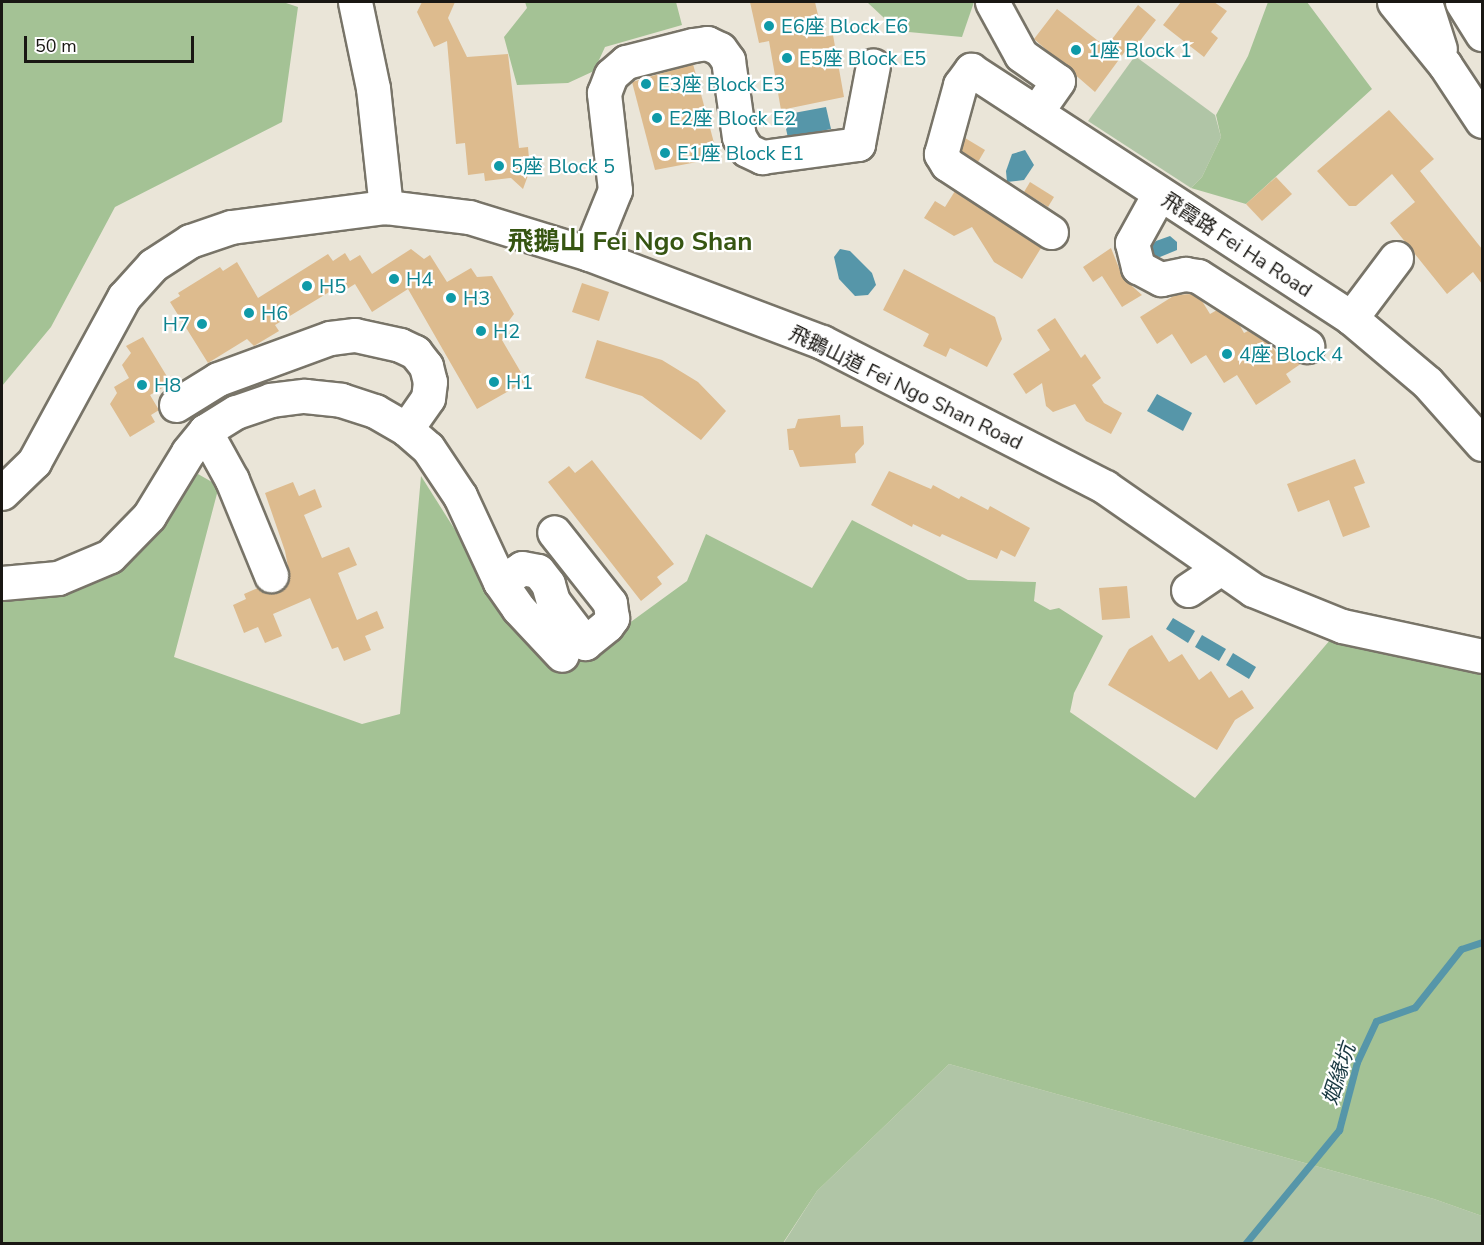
<!DOCTYPE html>
<html>
<head>
<meta charset="utf-8">
<style>
  body { margin:0 }
  #map { position:relative; width:1484px; height:1245px; overflow:hidden; background:#eae5d8; font-family:"Nunito Sans","Noto Sans TC",sans-serif }
  div>[style] { position:absolute }
  [style*='--x'] { left:calc(var(--x)*1px); top:calc(var(--y)*1px); width:calc(var(--w)*1px); rotate:calc(var(--a)*1deg) }
  .green>* { inset:0; background:#b0c5a6 }
  .forest>* { inset:0; background:#a4c295 }
  .water>* { inset:0; background:#5696a9 }
  .stream>* { height:7px; margin:-3.5px; padding:0 3.5px; transform-origin:3.5px; border-radius:3.5px; background:#5696a9 }
  .building>* { inset:0; background:#ddbb8e }
  .roads { filter:drop-shadow(2px 0 #787468) drop-shadow(-2px 0 #787468) drop-shadow(0 2px #787468) drop-shadow(0 -2px #787468) }
  .minor>* { height:33px; margin:-16.5px; padding:0 16.5px; transform-origin:16.5px; border-radius:16.5px; background:#fff }
  .major>* { height:33px; margin:-16.5px; padding:0 16.5px; transform-origin:16.5px; border-radius:16.5px; background:#fff }
  .dots>* { width:16px; height:16px; translate:-50% -50%; box-sizing:border-box; border:3px solid #fff; border-radius:50% }
  span { translate:-50% -50%; white-space:nowrap; text-align:center; line-height:1.15; -webkit-text-stroke:4.5px #fff; paint-order:stroke }
  .culture-label { font-size:20px; color:#0d838f }
  .left { translate:0 -50%; text-align:left }
  .right { translate:-100% -50%; text-align:right }
  .street-label { font-size:20px; color:#191713 }
  .water-label { font-size:21px; color:#173740; font-style:italic }
  .district-label { font-size:26px; color:#365512; font-weight:700 }
  .frame { position:absolute; inset:0; border:3px solid #191713; pointer-events:none }
  .scale { position:absolute; left:24px; top:36px; width:170px; height:27px; box-sizing:border-box; border:3px solid #191713; border-top:0; padding-left:8px; font-size:18px; line-height:21px; white-space:nowrap; color:#191713; -webkit-text-stroke:4px #fff; paint-order:stroke }
</style>
</head>
<body>
<div id="map">
  <div class="green">
    <i style="clip-path:polygon(1135px 56px,1215px 115px,1221px 137px,1202px 177px,1191px 188px,1088px 121px)"></i>
    <i style="clip-path:polygon(949px 1064px,1434px 1199px,1482px 1216px,1482px 1244px,783px 1244px,817px 1191px)"></i>
  </div>
  <div class="forest">
    <i style="clip-path:polygon(2px 2px,283px 2px,298px 7px,282px 122px,115px 207px,51px 327px,2px 386px)"></i>
    <i style="clip-path:polygon(525px 2px,676px 2px,682px 25px,605px 47px,594px 71px,568px 83px,517px 85px,504px 37px,527px 8px)"></i>
    <i style="clip-path:polygon(867px 2px,974px 2px,962px 37px,898px 31px)"></i>
    <i style="clip-path:polygon(1268px 2px,1307px 2px,1372px 89px,1246px 204px,1191px 188px,1202px 177px,1221px 137px,1216px 115px,1248px 56px)"></i>
    <i style="clip-path:polygon(198px 474px,219px 486px,174px 657px,362px 724px,400px 714px,421px 476px,481px 571px,562px 672px,687px 581px,706px 534px,812px 588px,852px 520px,968px 580px,1036px 582px,1034px 601px,1050px 610px,1059px 608px,1103px 636px,1074px 693px,1070px 712px,1195px 798px,1342px 626px,1482px 656px,1482px 1216px,1434px 1199px,949px 1064px,817px 1191px,783px 1243px,2px 1243px,2px 595px,68px 592px,120px 569px)"></i>
  </div>
  <div class="water">
    <i style="clip-path:polygon(826px 107px,831px 129px,788px 138px,783px 115px)"></i>
    <i style="clip-path:polygon(1025px 150px,1034px 165px,1024px 180px,1007px 182px,1006px 171px,1012px 154px)"></i>
    <i style="clip-path:polygon(1170px 236px,1177px 242px,1177px 250px,1160px 257px,1152px 256px,1150px 248px,1156px 241px)"></i>
    <i style="clip-path:polygon(840px 249px,850px 251px,872px 273px,876px 285px,868px 295px,855px 296px,839px 279px,834px 257px)"></i>
    <i style="clip-path:polygon(1157px 394px,1192px 413px,1183px 431px,1147px 411px)"></i>
    <i style="clip-path:polygon(1173px 618px,1195px 631px,1188px 643px,1166px 629px)"></i>
    <i style="clip-path:polygon(1202px 635px,1226px 649px,1219px 661px,1195px 647px)"></i>
    <i style="clip-path:polygon(1233px 653px,1256px 667px,1249px 679px,1226px 665px)"></i>
  </div>
  <div class="stream">
    <i style="--x:1245;--y:1244;--w:148;--a:-50.5"></i>
    <i style="--x:1339;--y:1130;--w:70;--a:-75.2"></i>
    <i style="--x:1357;--y:1062;--w:45;--a:-65.1"></i>
    <i style="--x:1376;--y:1021;--w:41;--a:-19.7"></i>
    <i style="--x:1415;--y:1007;--w:74;--a:-51.6"></i>
    <i style="--x:1461;--y:949;--w:22;--a:-18"></i>
  </div>
  <div class="building">
    <i style="clip-path:polygon(422px 2px,455px 2px,448px 18px,467px 57px,508px 54px,519px 148px,528px 147px,530px 170px,523px 189px,511px 178px,485px 181px,484px 173px,468px 175px,465px 143px,456px 144px,447px 41px,434px 47px,417px 12px)"></i>
    <i style="clip-path:polygon(750px 2px,815px 2px,823px 37px,833px 35px,844px 97px,781px 110px,769px 41px,759px 43px)"></i>
    <i style="clip-path:polygon(1181px 2px,1214px 2px,1227px 11px,1211px 32px,1218px 38px,1204px 57px,1163px 25px)"></i>
    <i style="clip-path:polygon(1138px 5px,1156px 20px,1136px 46px,1132px 42px,1095px 92px,1034px 39px,1057px 9px,1106px 47px)"></i>
    <i style="clip-path:polygon(693px 64px,718px 158px,655px 170px,632px 82px)"></i>
    <i style="clip-path:polygon(1389px 110px,1434px 159px,1420px 171px,1482px 249px,1482px 284px,1473px 272px,1447px 294px,1390px 223px,1415px 202px,1392px 174px,1356px 206px,1349px 206px,1317px 171px)"></i>
    <i style="clip-path:polygon(965px 138px,985px 150px,978px 162px,961px 151px)"></i>
    <i style="clip-path:polygon(1276px 177px,1292px 194px,1262px 221px,1246px 204px)"></i>
    <i style="clip-path:polygon(1030px 182px,1054px 197px,1048px 207px,1024px 192px)"></i>
    <i style="clip-path:polygon(955px 191px,1041px 248px,1022px 279px,994px 262px,972px 227px,954px 236px,924px 218px,935px 201px,945px 207px)"></i>
    <i style="clip-path:polygon(1111px 248px,1123px 278px,1142px 295px,1122px 307px,1102px 276px,1093px 282px,1083px 267px)"></i>
    <i style="clip-path:polygon(411px 249px,424px 259px,430px 255px,447px 282px,471px 268px,477px 277px,492px 276px,514px 314px,505px 326px,511px 336px,502px 340px,526px 381px,477px 409px,408px 289px,372px 312px,355px 284px,347px 289px,344px 283px,275px 325px,279px 331px,254px 346px,247px 339px,208px 363px,170px 302px,180px 296px,178px 293px,220px 267px,223px 271px,237px 262px,258px 298px,328px 254px,333px 261px,345px 253px,350px 261px,360px 255px,372px 274px)"></i>
    <i style="clip-path:polygon(904px 269px,995px 317px,1002px 339px,987px 367px,950px 348px,946px 357px,923px 346px,929px 334px,883px 310px)"></i>
    <i style="clip-path:polygon(582px 283px,609px 292px,599px 321px,572px 312px)"></i>
    <i style="clip-path:polygon(1191px 294px,1202px 301px,1210px 314px,1217px 310px,1239px 324px,1244px 333px,1248px 331px,1272px 346px,1277px 354px,1281px 352px,1302px 363px,1286px 374px,1291px 382px,1256px 405px,1237px 375px,1224px 383px,1206px 355px,1191px 364px,1172px 334px,1157px 344px,1140px 317px,1175px 295px)"></i>
    <i style="clip-path:polygon(1055px 318px,1081px 358px,1085px 354px,1101px 378px,1092px 385px,1104px 403px,1122px 413px,1111px 434px,1086px 421px,1075px 404px,1053px 412px,1046px 406px,1042px 383px,1026px 394px,1013px 374px,1050px 350px,1037px 330px)"></i>
    <i style="clip-path:polygon(143px 337px,171px 383px,150px 395px,159px 410px,151px 415px,155px 422px,130px 437px,110px 404px,117px 393px,114px 387px,129px 378px,122px 365px,131px 353px,126px 346px)"></i>
    <i style="clip-path:polygon(597px 340px,662px 360px,698px 382px,726px 411px,701px 440px,642px 396px,585px 378px)"></i>
    <i style="clip-path:polygon(840px 415px,841px 427px,863px 426px,864px 444px,855px 454px,856px 463px,800px 467px,793px 450px,789px 450px,787px 429px,795px 428px,798px 419px)"></i>
    <i style="clip-path:polygon(1355px 459px,1365px 483px,1354px 487px,1370px 527px,1343px 537px,1329px 500px,1298px 512px,1287px 484px)"></i>
    <i style="clip-path:polygon(592px 460px,674px 564px,657px 577px,662px 584px,641px 601px,548px 482px,569px 466px,575px 473px)"></i>
    <i style="clip-path:polygon(889px 471px,931px 489px,933px 485px,959px 499px,961px 496px,988px 510px,990px 506px,1030px 528px,1015px 557px,1001px 550px,997px 559px,942px 534px,940px 537px,913px 524px,912px 527px,871px 505px)"></i>
    <i style="clip-path:polygon(293px 482px,299px 496px,315px 489px,322px 507px,304px 515px,322px 558px,349px 547px,357px 565px,338px 573px,357px 620px,377px 611px,384px 628px,365px 636px,371px 650px,344px 661px,338px 647px,332px 649px,310px 598px,273px 614px,282px 636px,265px 643px,258px 627px,244px 633px,233px 605px,246px 599px,244px 594px,258px 588px,269px 594px,286px 586px,290px 577px,285px 551px,265px 493px)"></i>
    <i style="clip-path:polygon(1127px 586px,1130px 618px,1102px 620px,1099px 588px)"></i>
    <i style="clip-path:polygon(1152px 635px,1169px 662px,1182px 654px,1199px 680px,1211px 671px,1229px 698px,1242px 690px,1254px 708px,1235px 720px,1217px 750px,1108px 685px,1129px 649px)"></i>
  </div>
  <div class="roads">
    <div class="minor">
      <i style="--x:355;--y:2;--w:88;--a:78.2"></i>
      <i style="--x:373;--y:88;--w:120;--a:83.8"></i>
      <i style="--x:992;--y:2;--w:60;--a:61.3"></i>
      <i style="--x:1021;--y:55;--w:45;--a:35.1"></i>
      <i style="--x:1058;--y:81;--w:38;--a:125"></i>
      <i style="--x:1159;--y:194;--w:56;--a:118.9"></i>
      <i style="--x:1132;--y:243;--w:25;--a:76"></i>
      <i style="--x:1138;--y:267;--w:26;--a:28"></i>
      <i style="--x:1161;--y:279;--w:25;--a:-12"></i>
      <i style="--x:1185;--y:274;--w:13;--a:9"></i>
      <i style="--x:1198;--y:276;--w:130;--a:32.7"></i>
      <i style="--x:1051;--y:232;--w:124;--a:-146.8"></i>
      <i style="--x:947;--y:164;--w:12;--a:-121"></i>
      <i style="--x:941;--y:154;--w:72;--a:-74.6"></i>
      <i style="--x:960;--y:85;--w:19;--a:-54"></i>
      <i style="--x:971;--y:70;--w:454;--a:33.1"></i>
      <i style="--x:1351;--y:318;--w:99;--a:40.1"></i>
      <i style="--x:1427;--y:382;--w:83;--a:48.4"></i>
      <i style="--x:589;--y:254;--w:69;--a:-67.9"></i>
      <i style="--x:615;--y:190;--w:98;--a:-96.5"></i>
      <i style="--x:604;--y:93;--w:19;--a:-69"></i>
      <i style="--x:611;--y:75;--w:20;--a:-41"></i>
      <i style="--x:626;--y:62;--w:69;--a:-14.2"></i>
      <i style="--x:693;--y:45;--w:14;--a:-8"></i>
      <i style="--x:707;--y:43;--w:14;--a:25"></i>
      <i style="--x:720;--y:49;--w:14;--a:54"></i>
      <i style="--x:728;--y:60;--w:78;--a:81.9"></i>
      <i style="--x:739;--y:137;--w:15;--a:58"></i>
      <i style="--x:747;--y:150;--w:17;--a:25"></i>
      <i style="--x:762;--y:157;--w:97;--a:-7.7"></i>
      <i style="--x:858;--y:144;--w:80;--a:-79.2"></i>
      <i style="--x:1351;--y:318;--w:75;--a:-53.1"></i>
      <i style="--x:176;--y:405;--w:49;--a:-31.8"></i>
      <i style="--x:218;--y:379;--w:119;--a:-20.1"></i>
      <i style="--x:330;--y:338;--w:25;--a:-7"></i>
      <i style="--x:355;--y:335;--w:46;--a:12.5"></i>
      <i style="--x:400;--y:345;--w:17;--a:25"></i>
      <i style="--x:415;--y:352;--w:18;--a:52"></i>
      <i style="--x:426;--y:366;--w:16;--a:76"></i>
      <i style="--x:430;--y:382;--w:16;--a:97"></i>
      <i style="--x:428;--y:398;--w:38;--a:125"></i>
      <i style="--x:205;--y:431;--w:56;--a:61.1"></i>
      <i style="--x:232;--y:480;--w:103;--a:67.7"></i>
      <i style="--x:2;--y:493;--w:45;--a:-44.1"></i>
      <i style="--x:34;--y:462;--w:188;--a:-61.4"></i>
      <i style="--x:124;--y:297;--w:43;--a:-47.8"></i>
      <i style="--x:153;--y:265;--w:44;--a:-33"></i>
      <i style="--x:190;--y:241;--w:43;--a:-18.9"></i>
      <i style="--x:231;--y:227;--w:156;--a:-7.4"></i>
      <i style="--x:386;--y:207;--w:84;--a:6.9"></i>
      <i style="--x:469;--y:217;--w:126;--a:17.1"></i>
      <i style="--x:589;--y:254;--w:249;--a:20.7"></i>
      <i style="--x:822;--y:342;--w:318;--a:27.1"></i>
      <i style="--x:1105;--y:487;--w:180;--a:34.8"></i>
      <i style="--x:1253;--y:590;--w:96;--a:22"></i>
      <i style="--x:1342;--y:626;--w:143;--a:12.1"></i>
      <i style="--x:500;--y:582;--w:26;--a:-32"></i>
      <i style="--x:522;--y:568;--w:16;--a:11"></i>
      <i style="--x:538;--y:571;--w:16;--a:52"></i>
      <i style="--x:548;--y:584;--w:18;--a:74"></i>
      <i style="--x:553;--y:601;--w:53;--a:52.7"></i>
      <i style="--x:585;--y:643;--w:28;--a:-39"></i>
      <i style="--x:607;--y:625;--w:9;--a:-54"></i>
      <i style="--x:612;--y:618;--w:15;--a:-98"></i>
      <i style="--x:610;--y:603;--w:90;--a:-128.3"></i>
      <i style="--x:2;--y:583;--w:56;--a:-5.1"></i>
      <i style="--x:58;--y:578;--w:56;--a:-22.9"></i>
      <i style="--x:110;--y:556;--w:56;--a:-45.7"></i>
      <i style="--x:149;--y:516;--w:75;--a:-58.6"></i>
      <i style="--x:188;--y:452;--w:27;--a:-51"></i>
      <i style="--x:205;--y:431;--w:36;--a:-32"></i>
      <i style="--x:236;--y:412;--w:36;--a:-19"></i>
      <i style="--x:270;--y:400;--w:35;--a:-7"></i>
      <i style="--x:305;--y:396;--w:36;--a:6"></i>
      <i style="--x:341;--y:400;--w:36;--a:18"></i>
      <i style="--x:375;--y:411;--w:36;--a:30"></i>
      <i style="--x:406;--y:429;--w:29;--a:41"></i>
      <i style="--x:428;--y:448;--w:58;--a:56.3"></i>
      <i style="--x:460;--y:496;--w:95;--a:65.1"></i>
      <i style="--x:500;--y:582;--w:32;--a:55"></i>
      <i style="--x:518;--y:608;--w:64;--a:46.9"></i>
      <i style="--x:1188;--y:590;--w:37;--a:-34"></i>
    </div>
    <div class="major">
      <i style="--x:1394;--y:2;--w:81;--a:51"></i>
      <i style="--x:1445;--y:65;--w:67;--a:56.5"></i>
      <i style="--x:1425;--y:2;--w:49;--a:72.3"></i>
      <i style="--x:1462;--y:2;--w:38;--a:58"></i>
    </div>
  </div>
  <div class="dots">
    <i style="left:769px;top:26px;background:#0f9aa8"></i>
    <i style="left:1076px;top:50px;background:#0f9aa8"></i>
    <i style="left:787px;top:58px;background:#0f9aa8"></i>
    <i style="left:646px;top:84px;background:#0f9aa8"></i>
    <i style="left:657px;top:118px;background:#0f9aa8"></i>
    <i style="left:665px;top:153px;background:#0f9aa8"></i>
    <i style="left:499px;top:166px;background:#0f9aa8"></i>
    <i style="left:394px;top:279px;background:#0f9aa8"></i>
    <i style="left:307px;top:286px;background:#0f9aa8"></i>
    <i style="left:451px;top:298px;background:#0f9aa8"></i>
    <i style="left:249px;top:313px;background:#0f9aa8"></i>
    <i style="left:202px;top:324px;background:#0f9aa8"></i>
    <i style="left:481px;top:331px;background:#0f9aa8"></i>
    <i style="left:1227px;top:354px;background:#0f9aa8"></i>
    <i style="left:494px;top:382px;background:#0f9aa8"></i>
    <i style="left:142px;top:385px;background:#0f9aa8"></i>
  </div>
  <div class="culture-label">
    <span class="left" style="left:781px;top:26px">E6座 Block E6</span>
    <span class="left" style="left:1088px;top:50px">1座 Block 1</span>
    <span class="left" style="left:799px;top:58px">E5座 Block E5</span>
    <span class="left" style="left:658px;top:84px">E3座 Block E3</span>
    <span class="left" style="left:669px;top:118px">E2座 Block E2</span>
    <span class="left" style="left:677px;top:153px">E1座 Block E1</span>
    <span class="left" style="left:511px;top:166px">5座 Block 5</span>
    <span class="left" style="left:406px;top:279px">H4</span>
    <span class="left" style="left:319px;top:286px">H5</span>
    <span class="left" style="left:463px;top:298px">H3</span>
    <span class="left" style="left:261px;top:313px">H6</span>
    <span class="right" style="left:190px;top:324px">H7</span>
    <span class="left" style="left:493px;top:331px">H2</span>
    <span class="left" style="left:1239px;top:354px">4座 Block 4</span>
    <span class="left" style="left:506px;top:382px">H1</span>
    <span class="left" style="left:154px;top:385px">H8</span>
  </div>
  <div class="street-label">
    <span style="left:1237px;top:245px;rotate:33deg">飛霞路 Fei Ha Road</span>
    <span style="left:906px;top:388px;rotate:26deg">飛鵝山道 Fei Ngo Shan Road</span>
  </div>
  <div class="water-label">
    <span style="left:1339px;top:1074px;rotate:-72deg">姻緣坑</span>
  </div>
  <div class="district-label">
    <span style="left:630px;top:242px">飛鵝山 Fei Ngo Shan</span>
  </div>
  <div class="frame"></div>
  <div class="scale">50 m</div>
</div>
</body>
</html>
